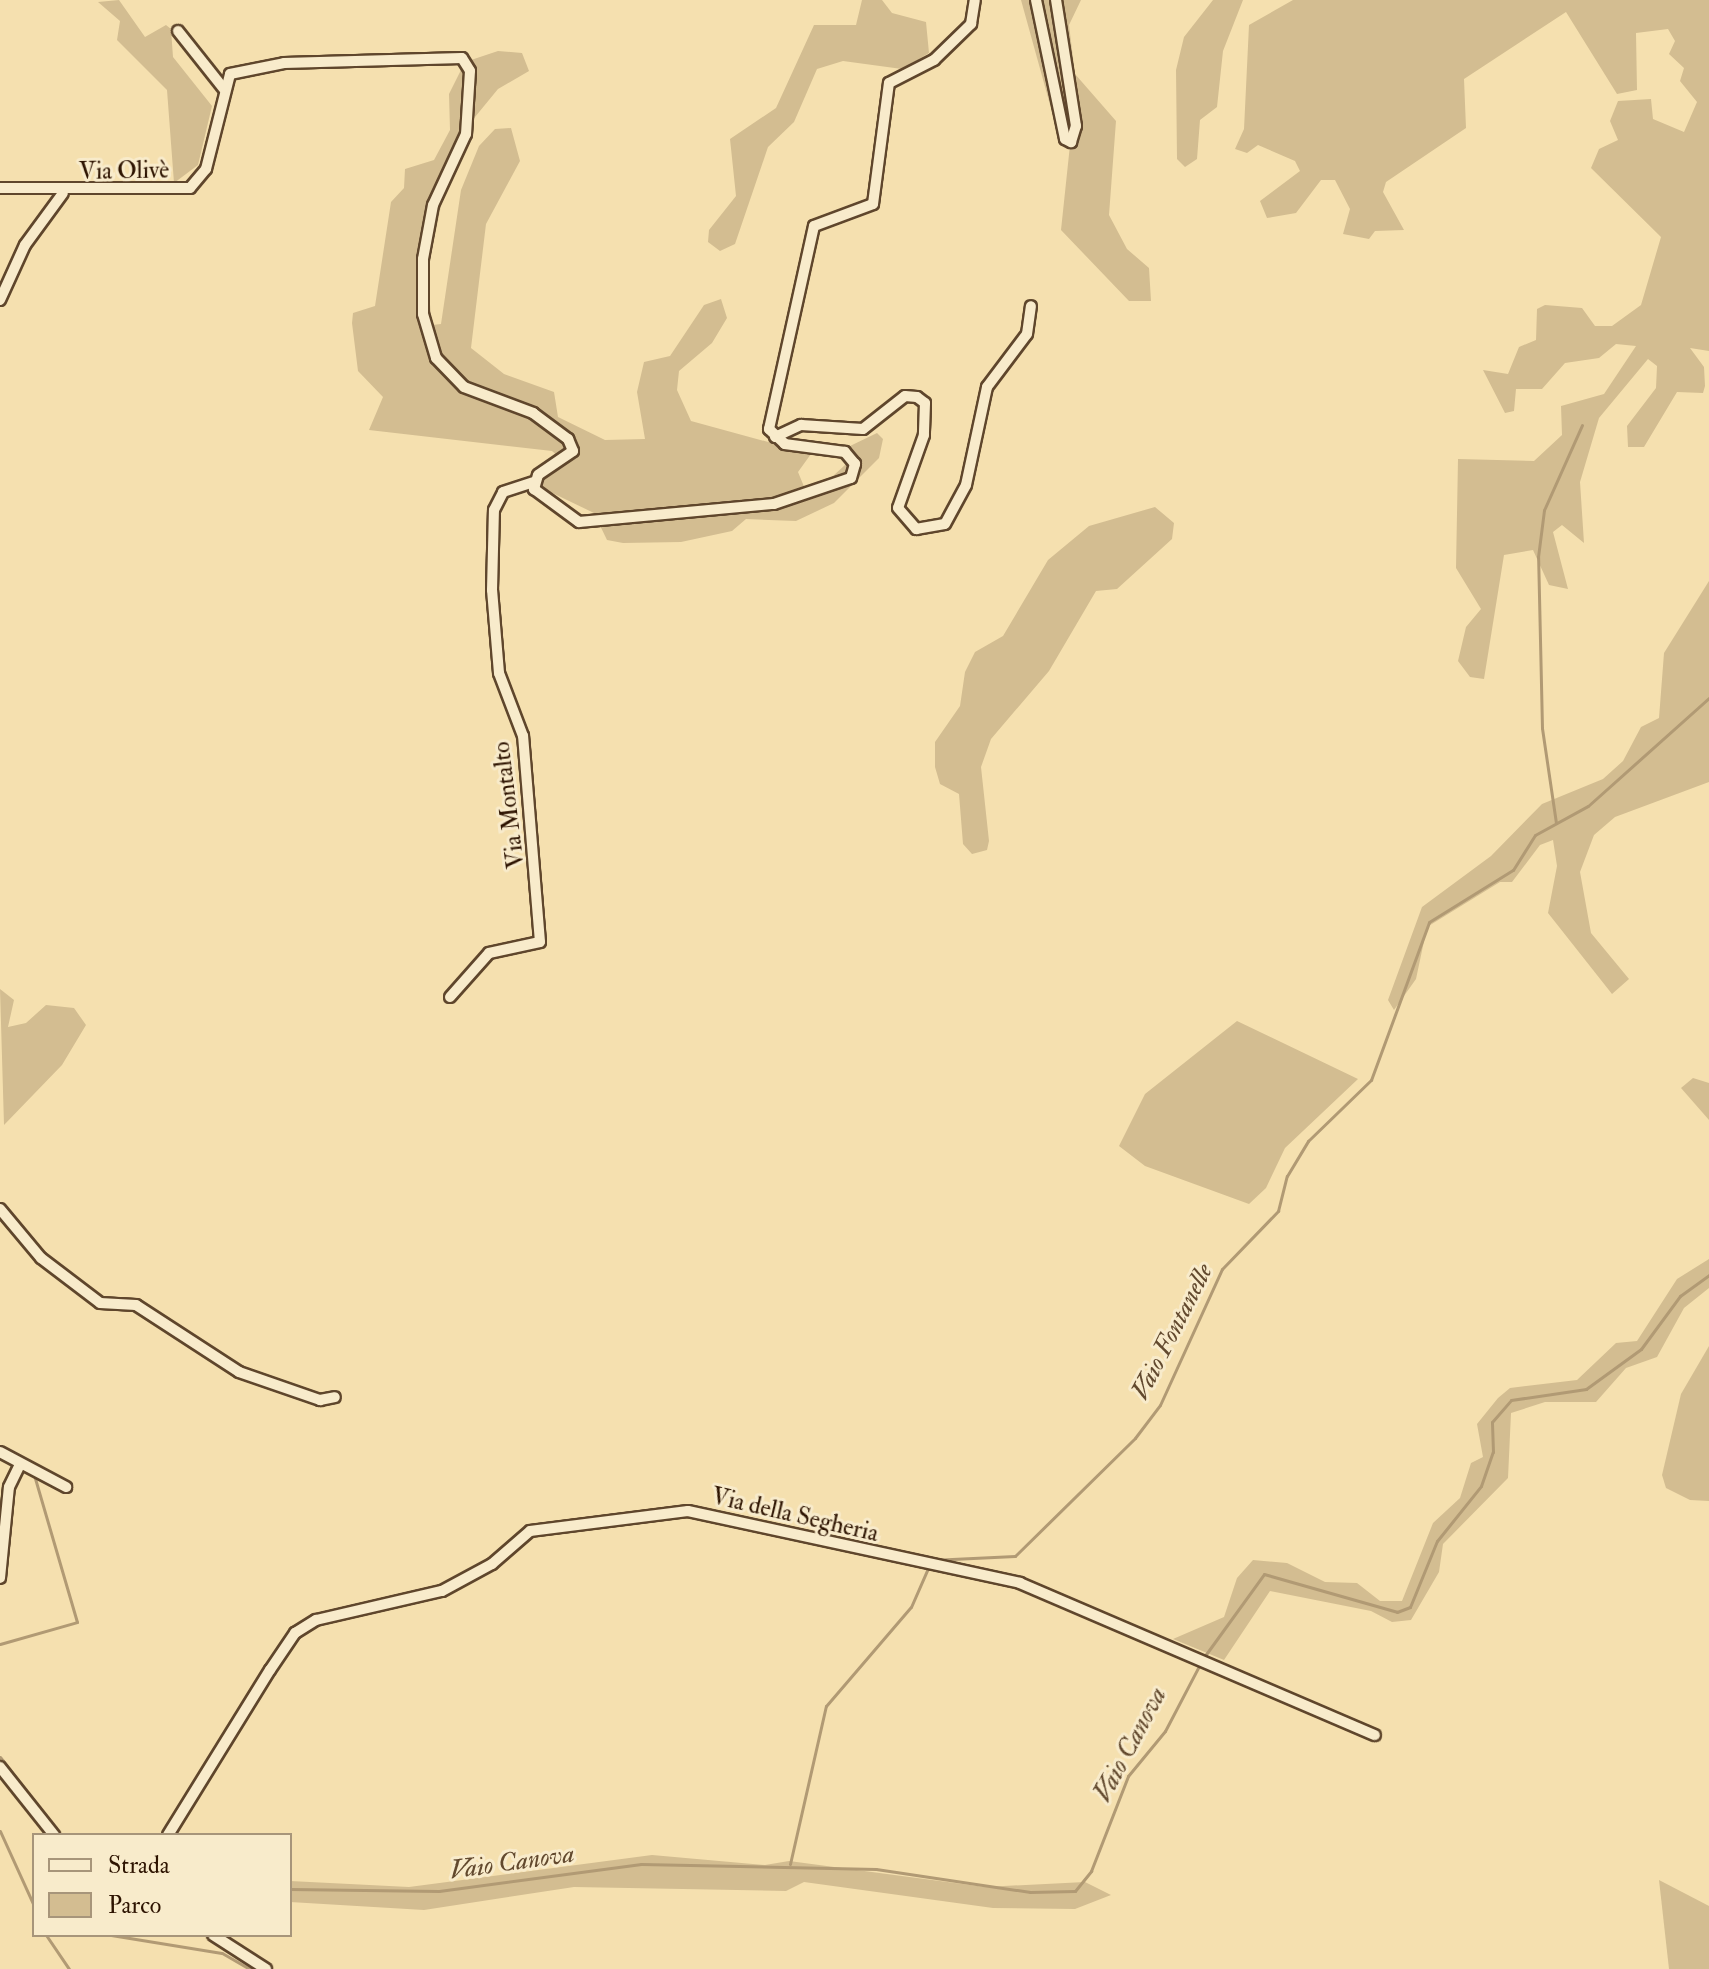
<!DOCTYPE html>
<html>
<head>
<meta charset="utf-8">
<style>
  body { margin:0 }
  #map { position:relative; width:1709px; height:1969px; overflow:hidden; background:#f5e0af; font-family:"IM FELL Double Pica",serif }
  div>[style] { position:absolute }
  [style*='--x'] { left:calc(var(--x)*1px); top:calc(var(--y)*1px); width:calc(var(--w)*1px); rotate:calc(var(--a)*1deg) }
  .green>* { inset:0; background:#d3bd91 }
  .stream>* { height:3px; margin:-1.5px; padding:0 1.5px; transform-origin:1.5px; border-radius:1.5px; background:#b19a74 }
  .roads { filter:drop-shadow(2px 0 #5f462c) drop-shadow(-2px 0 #5f462c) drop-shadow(0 2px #5f462c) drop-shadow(0 -2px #5f462c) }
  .minor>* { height:10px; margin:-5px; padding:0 5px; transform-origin:5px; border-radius:5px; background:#f8ebcb }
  span { translate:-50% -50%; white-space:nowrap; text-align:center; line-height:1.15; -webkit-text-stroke:6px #f8ebcb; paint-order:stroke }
  .street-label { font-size:24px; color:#2d1300 }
  .water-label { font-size:26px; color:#62492e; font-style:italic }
  .legend { position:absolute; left:32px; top:1833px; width:260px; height:104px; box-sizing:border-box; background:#f8ebcb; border:2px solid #a7957a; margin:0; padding:10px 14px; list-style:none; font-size:24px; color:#2d1300 }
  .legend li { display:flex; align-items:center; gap:16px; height:40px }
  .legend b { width:40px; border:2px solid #a7957a }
</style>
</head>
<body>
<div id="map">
  <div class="green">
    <i style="clip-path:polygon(119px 0,145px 37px,166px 25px,171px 29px,173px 57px,212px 106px,198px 165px,174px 183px,167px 90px,117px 40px,120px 21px,98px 2px)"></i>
    <i style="clip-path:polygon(862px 0,882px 0,892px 13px,926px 22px,929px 53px,902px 69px,843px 61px,817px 69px,794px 122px,768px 147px,735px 244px,720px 251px,708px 242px,709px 230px,736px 196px,730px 139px,776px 108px,814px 25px,856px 25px)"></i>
    <i style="clip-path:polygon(1021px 0,1081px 0,1069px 25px,1075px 74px,1116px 121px,1109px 215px,1127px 249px,1149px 268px,1151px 301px,1129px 301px,1061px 230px,1070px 145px,1052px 112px)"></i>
    <i style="clip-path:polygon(1213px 0,1243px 0,1223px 51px,1217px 107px,1200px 120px,1197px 159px,1185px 167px,1177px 159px,1176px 70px,1184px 37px)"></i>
    <i style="clip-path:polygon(1293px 0,1709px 0,1709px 351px,1690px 348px,1704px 367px,1705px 386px,1703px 393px,1677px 392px,1644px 447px,1628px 447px,1627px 426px,1656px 388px,1657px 366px,1648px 359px,1599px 418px,1580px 482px,1584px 543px,1562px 525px,1553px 532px,1568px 589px,1549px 585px,1533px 550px,1504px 555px,1484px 679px,1470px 677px,1458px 661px,1466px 627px,1481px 609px,1456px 568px,1458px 459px,1534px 461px,1562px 435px,1561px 406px,1604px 394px,1636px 346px,1616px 344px,1599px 358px,1565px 363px,1542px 389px,1516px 389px,1514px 411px,1505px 413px,1483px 370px,1508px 374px,1519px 347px,1536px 340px,1537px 309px,1545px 305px,1582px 308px,1595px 326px,1612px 326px,1641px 305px,1661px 237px,1591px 168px,1599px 149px,1618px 140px,1610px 121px,1618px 101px,1651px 99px,1653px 119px,1684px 132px,1697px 102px,1680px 81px,1684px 68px,1669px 54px,1675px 41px,1668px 29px,1636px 33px,1637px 90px,1617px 94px,1566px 12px,1464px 79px,1466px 128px,1386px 182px,1383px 192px,1404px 230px,1375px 231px,1369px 239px,1343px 234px,1350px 209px,1335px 180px,1321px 180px,1296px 213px,1267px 218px,1260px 201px,1300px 171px,1295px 161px,1258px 145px,1247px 153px,1235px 149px,1244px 129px,1249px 25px)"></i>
    <i style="clip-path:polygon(498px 51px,522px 53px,529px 71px,498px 89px,475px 117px,443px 196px,427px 274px,432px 325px,441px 324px,461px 190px,479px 146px,495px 129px,511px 128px,520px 161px,486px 224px,471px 348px,504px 374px,554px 392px,558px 417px,605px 440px,645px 439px,637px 392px,644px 362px,670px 356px,704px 305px,721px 299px,727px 318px,712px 343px,679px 371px,677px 390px,691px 421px,779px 445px,816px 447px,798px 472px,805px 489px,820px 488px,845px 465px,850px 446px,877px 433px,883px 439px,879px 458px,834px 503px,796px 521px,746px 519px,732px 531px,681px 542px,623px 543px,607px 540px,594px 513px,542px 488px,546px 471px,565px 462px,552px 451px,369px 430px,383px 397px,358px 371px,352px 323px,353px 313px,375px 306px,391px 202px,404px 188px,405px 169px,434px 160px,450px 130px,449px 94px,465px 62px)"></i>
    <i style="clip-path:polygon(1155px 507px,1174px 523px,1172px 539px,1117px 589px,1096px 591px,1049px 671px,991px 739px,981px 767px,989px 841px,987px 850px,972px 854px,963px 844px,959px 794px,940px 784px,935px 767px,935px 742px,960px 706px,965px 672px,975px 652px,1003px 636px,1048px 560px,1089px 526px)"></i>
    <i style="clip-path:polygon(1709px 581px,1709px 782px,1615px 817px,1594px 835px,1580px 872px,1591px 933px,1629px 979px,1612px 994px,1548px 913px,1557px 866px,1553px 840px,1540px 845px,1512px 882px,1500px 882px,1427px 927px,1416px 979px,1394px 1010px,1388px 1000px,1422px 907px,1491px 856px,1542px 804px,1603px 779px,1623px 761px,1641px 727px,1659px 718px,1664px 653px)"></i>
    <i style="clip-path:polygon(0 989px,14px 1000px,8px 1027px,26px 1023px,46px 1005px,74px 1008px,86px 1025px,62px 1065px,4px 1125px)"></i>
    <i style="clip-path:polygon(1237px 1021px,1358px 1079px,1285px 1148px,1266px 1188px,1249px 1204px,1145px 1166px,1119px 1146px,1145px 1094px)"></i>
    <i style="clip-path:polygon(1693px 1078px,1709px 1083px,1709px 1120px,1681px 1088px)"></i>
    <i style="clip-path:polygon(1709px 1259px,1709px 1288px,1684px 1308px,1657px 1357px,1626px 1368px,1596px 1402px,1545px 1402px,1511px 1413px,1508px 1478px,1443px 1544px,1439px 1572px,1411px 1620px,1392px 1622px,1371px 1611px,1270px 1591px,1224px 1660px,1173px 1639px,1224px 1617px,1237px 1578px,1253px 1560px,1287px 1563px,1325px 1582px,1357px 1583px,1380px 1601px,1402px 1601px,1433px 1523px,1460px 1498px,1471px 1463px,1483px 1457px,1477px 1424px,1498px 1398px,1510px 1388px,1577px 1380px,1616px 1343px,1637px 1341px,1677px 1279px)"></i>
    <i style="clip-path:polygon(1709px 1346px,1709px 1501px,1690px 1500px,1666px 1488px,1662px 1475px,1681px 1394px)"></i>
    <i style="clip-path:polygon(652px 1855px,765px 1865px,789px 1861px,985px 1887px,1085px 1882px,1111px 1895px,1075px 1909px,993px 1908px,804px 1882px,786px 1891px,574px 1887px,424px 1910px,290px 1902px,290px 1881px,409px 1887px)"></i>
    <i style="clip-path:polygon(1659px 1880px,1709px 1906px,1709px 1969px,1669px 1969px)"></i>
  </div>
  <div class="stream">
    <i style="--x:1556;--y:823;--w:96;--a:-98.4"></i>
    <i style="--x:1542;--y:728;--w:171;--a:-91.3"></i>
    <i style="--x:1538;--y:557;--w:47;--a:-82.7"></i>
    <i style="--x:1544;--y:510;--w:93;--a:-65.9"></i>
    <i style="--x:931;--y:1560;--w:84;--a:-2.7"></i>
    <i style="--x:1015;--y:1556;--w:168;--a:-44.5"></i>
    <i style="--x:1135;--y:1438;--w:41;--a:-52.9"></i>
    <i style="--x:1160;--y:1405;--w:149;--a:-65.5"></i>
    <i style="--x:1222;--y:1269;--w:81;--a:-46"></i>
    <i style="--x:1278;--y:1211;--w:36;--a:-76"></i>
    <i style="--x:1287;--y:1176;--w:41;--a:-59"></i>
    <i style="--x:1308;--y:1141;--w:88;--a:-44.1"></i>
    <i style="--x:1371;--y:1080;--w:168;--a:-69.8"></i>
    <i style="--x:1429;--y:922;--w:99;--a:-31.8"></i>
    <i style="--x:1513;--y:870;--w:41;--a:-57.8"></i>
    <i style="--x:1535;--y:835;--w:60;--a:-28.7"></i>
    <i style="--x:1588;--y:806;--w:162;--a:-41.8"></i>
    <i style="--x:0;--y:1644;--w:80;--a:-15.9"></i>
    <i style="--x:77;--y:1622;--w:153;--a:-106.3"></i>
    <i style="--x:1204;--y:1657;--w:102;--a:-54.1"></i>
    <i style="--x:1264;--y:1574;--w:138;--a:15.9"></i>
    <i style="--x:1397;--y:1612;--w:14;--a:-21"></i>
    <i style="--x:1410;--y:1607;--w:71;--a:-67.8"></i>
    <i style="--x:1437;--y:1541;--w:70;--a:-51.3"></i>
    <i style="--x:1481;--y:1486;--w:36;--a:-71"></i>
    <i style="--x:1493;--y:1452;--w:30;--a:-92"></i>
    <i style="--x:1492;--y:1422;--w:29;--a:-49"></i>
    <i style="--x:1511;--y:1400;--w:76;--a:-8.3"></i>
    <i style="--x:1586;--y:1389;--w:68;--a:-36"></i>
    <i style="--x:1641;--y:1349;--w:66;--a:-53.7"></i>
    <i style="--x:1680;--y:1296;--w:36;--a:-36"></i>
    <i style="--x:0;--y:1757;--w:99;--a:52"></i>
    <i style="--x:0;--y:1831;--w:82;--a:65.6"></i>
    <i style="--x:790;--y:1864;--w:162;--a:-77.2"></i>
    <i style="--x:826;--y:1706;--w:130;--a:-49.4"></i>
    <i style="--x:911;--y:1607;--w:43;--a:-66.4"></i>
    <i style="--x:290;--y:1889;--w:149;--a:0.8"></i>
    <i style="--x:439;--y:1891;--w:204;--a:-7.6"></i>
    <i style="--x:641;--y:1864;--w:235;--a:1.2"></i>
    <i style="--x:876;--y:1869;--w:156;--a:8.5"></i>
    <i style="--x:1030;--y:1892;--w:45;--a:-1.3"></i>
    <i style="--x:1075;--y:1891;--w:26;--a:-51"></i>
    <i style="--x:1091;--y:1871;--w:102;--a:-68.7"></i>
    <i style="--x:1128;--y:1776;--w:58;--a:-50.6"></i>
    <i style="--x:1165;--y:1731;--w:76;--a:-62.4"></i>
    <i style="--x:46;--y:1935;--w:41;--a:55.9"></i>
    <i style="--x:111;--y:1935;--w:112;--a:9.2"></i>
    <i style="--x:222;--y:1953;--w:32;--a:30"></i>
  </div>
  <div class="roads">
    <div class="minor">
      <i style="--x:1036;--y:0;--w:142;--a:78.2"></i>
      <i style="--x:1065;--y:139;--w:7;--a:27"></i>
      <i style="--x:1071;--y:142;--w:17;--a:-73"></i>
      <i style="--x:1076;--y:126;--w:128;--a:-99"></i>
      <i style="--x:178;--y:31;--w:74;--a:51.6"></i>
      <i style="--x:0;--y:188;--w:190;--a:0"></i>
      <i style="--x:190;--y:188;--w:25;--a:-50"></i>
      <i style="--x:206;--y:169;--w:98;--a:-75.8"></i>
      <i style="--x:230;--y:74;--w:55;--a:-11.5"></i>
      <i style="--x:284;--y:63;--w:178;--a:-1.6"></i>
      <i style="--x:462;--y:58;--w:15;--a:58"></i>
      <i style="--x:470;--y:71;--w:63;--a:93.6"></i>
      <i style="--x:466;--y:134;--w:78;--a:114.9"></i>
      <i style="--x:433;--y:205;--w:55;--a:100.5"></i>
      <i style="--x:423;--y:259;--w:55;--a:90"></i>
      <i style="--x:423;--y:314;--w:46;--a:73.5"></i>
      <i style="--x:436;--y:358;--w:40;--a:46"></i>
      <i style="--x:464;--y:387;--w:74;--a:20.6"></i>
      <i style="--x:533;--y:413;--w:44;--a:36.6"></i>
      <i style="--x:568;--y:439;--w:13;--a:67"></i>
      <i style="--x:573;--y:451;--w:42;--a:145.6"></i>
      <i style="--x:538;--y:475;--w:15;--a:106"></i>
      <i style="--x:534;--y:489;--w:56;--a:36.3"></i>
      <i style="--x:579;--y:522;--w:196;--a:-5.3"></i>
      <i style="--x:774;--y:504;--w:81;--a:-18.7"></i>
      <i style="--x:851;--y:478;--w:15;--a:-74"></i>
      <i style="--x:855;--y:464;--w:16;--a:-130"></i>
      <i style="--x:845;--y:452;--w:61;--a:-172.4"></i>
      <i style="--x:785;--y:444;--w:22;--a:-137"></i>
      <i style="--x:769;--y:429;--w:208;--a:-77.5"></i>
      <i style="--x:814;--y:226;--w:63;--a:-20.4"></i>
      <i style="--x:873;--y:204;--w:122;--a:-82.5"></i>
      <i style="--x:889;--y:83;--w:51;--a:-27.1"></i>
      <i style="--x:934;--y:60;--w:52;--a:-44.2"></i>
      <i style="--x:971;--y:24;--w:24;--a:-81"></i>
      <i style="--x:0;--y:300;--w:60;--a:-65.6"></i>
      <i style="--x:25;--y:245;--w:64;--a:-53.8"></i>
      <i style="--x:775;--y:437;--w:29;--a:-25"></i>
      <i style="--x:801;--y:425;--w:62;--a:3.7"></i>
      <i style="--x:863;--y:429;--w:53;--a:-38.2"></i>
      <i style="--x:905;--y:396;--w:12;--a:5"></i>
      <i style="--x:917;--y:397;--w:10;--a:37"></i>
      <i style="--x:925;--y:403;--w:32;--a:92"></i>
      <i style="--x:924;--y:435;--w:77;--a:109.6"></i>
      <i style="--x:898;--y:508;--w:28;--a:49"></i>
      <i style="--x:916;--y:529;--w:29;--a:-10"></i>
      <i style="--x:945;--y:524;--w:44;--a:-61.7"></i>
      <i style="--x:966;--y:485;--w:100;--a:-77.9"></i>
      <i style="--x:987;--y:387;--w:66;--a:-53"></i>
      <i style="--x:1027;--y:334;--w:28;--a:-82"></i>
      <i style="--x:450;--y:997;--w:59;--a:-48.4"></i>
      <i style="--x:489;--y:953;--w:52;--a:-12.2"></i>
      <i style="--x:540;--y:942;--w:207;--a:-94.7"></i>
      <i style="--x:523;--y:736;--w:67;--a:-110.9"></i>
      <i style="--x:499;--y:673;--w:83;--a:-94.8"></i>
      <i style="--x:492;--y:590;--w:80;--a:-88.6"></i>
      <i style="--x:494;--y:510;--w:20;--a:-63"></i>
      <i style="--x:503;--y:492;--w:33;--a:-18"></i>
      <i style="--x:0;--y:1209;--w:64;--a:50.1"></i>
      <i style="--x:41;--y:1258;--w:74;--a:37.3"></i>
      <i style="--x:100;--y:1303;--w:36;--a:3"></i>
      <i style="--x:136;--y:1305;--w:123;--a:33"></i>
      <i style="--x:239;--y:1372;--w:86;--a:19.1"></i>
      <i style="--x:320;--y:1400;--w:15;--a:-11"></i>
      <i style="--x:0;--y:1452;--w:75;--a:27.9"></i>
      <i style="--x:0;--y:1578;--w:91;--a:-84.4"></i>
      <i style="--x:9;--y:1487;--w:25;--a:-64"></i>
      <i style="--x:0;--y:1767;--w:87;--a:51.5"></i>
      <i style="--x:168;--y:1835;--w:194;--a:-58.3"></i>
      <i style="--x:270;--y:1670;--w:45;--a:-56"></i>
      <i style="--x:295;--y:1633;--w:25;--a:-32"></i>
      <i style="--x:316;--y:1620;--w:129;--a:-13"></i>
      <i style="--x:442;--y:1591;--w:57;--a:-28.4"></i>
      <i style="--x:492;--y:1564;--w:50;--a:-41"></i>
      <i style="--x:530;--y:1531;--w:159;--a:-7.2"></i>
      <i style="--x:688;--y:1511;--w:340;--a:12.2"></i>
      <i style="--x:1020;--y:1583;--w:386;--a:23.2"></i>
      <i style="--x:213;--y:1935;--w:63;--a:32.7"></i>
    </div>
  </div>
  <div class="street-label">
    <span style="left:124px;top:171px;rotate:-1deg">Via Olivè</span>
    <span style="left:509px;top:805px;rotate:-97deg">Via Montalto</span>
    <span style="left:795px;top:1515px;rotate:13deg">Via della Segheria</span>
  </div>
  <div class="water-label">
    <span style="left:1173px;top:1332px;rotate:-63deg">Vaio Fontanelle</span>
    <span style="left:1131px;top:1745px;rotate:-62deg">Vaio Canova</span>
    <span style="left:512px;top:1863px;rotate:-8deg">Vaio Canova</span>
  </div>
  <ul class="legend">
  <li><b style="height:10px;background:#f8ebcb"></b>Strada</li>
  <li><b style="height:22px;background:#d3bd91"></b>Parco</li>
  </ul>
</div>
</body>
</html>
